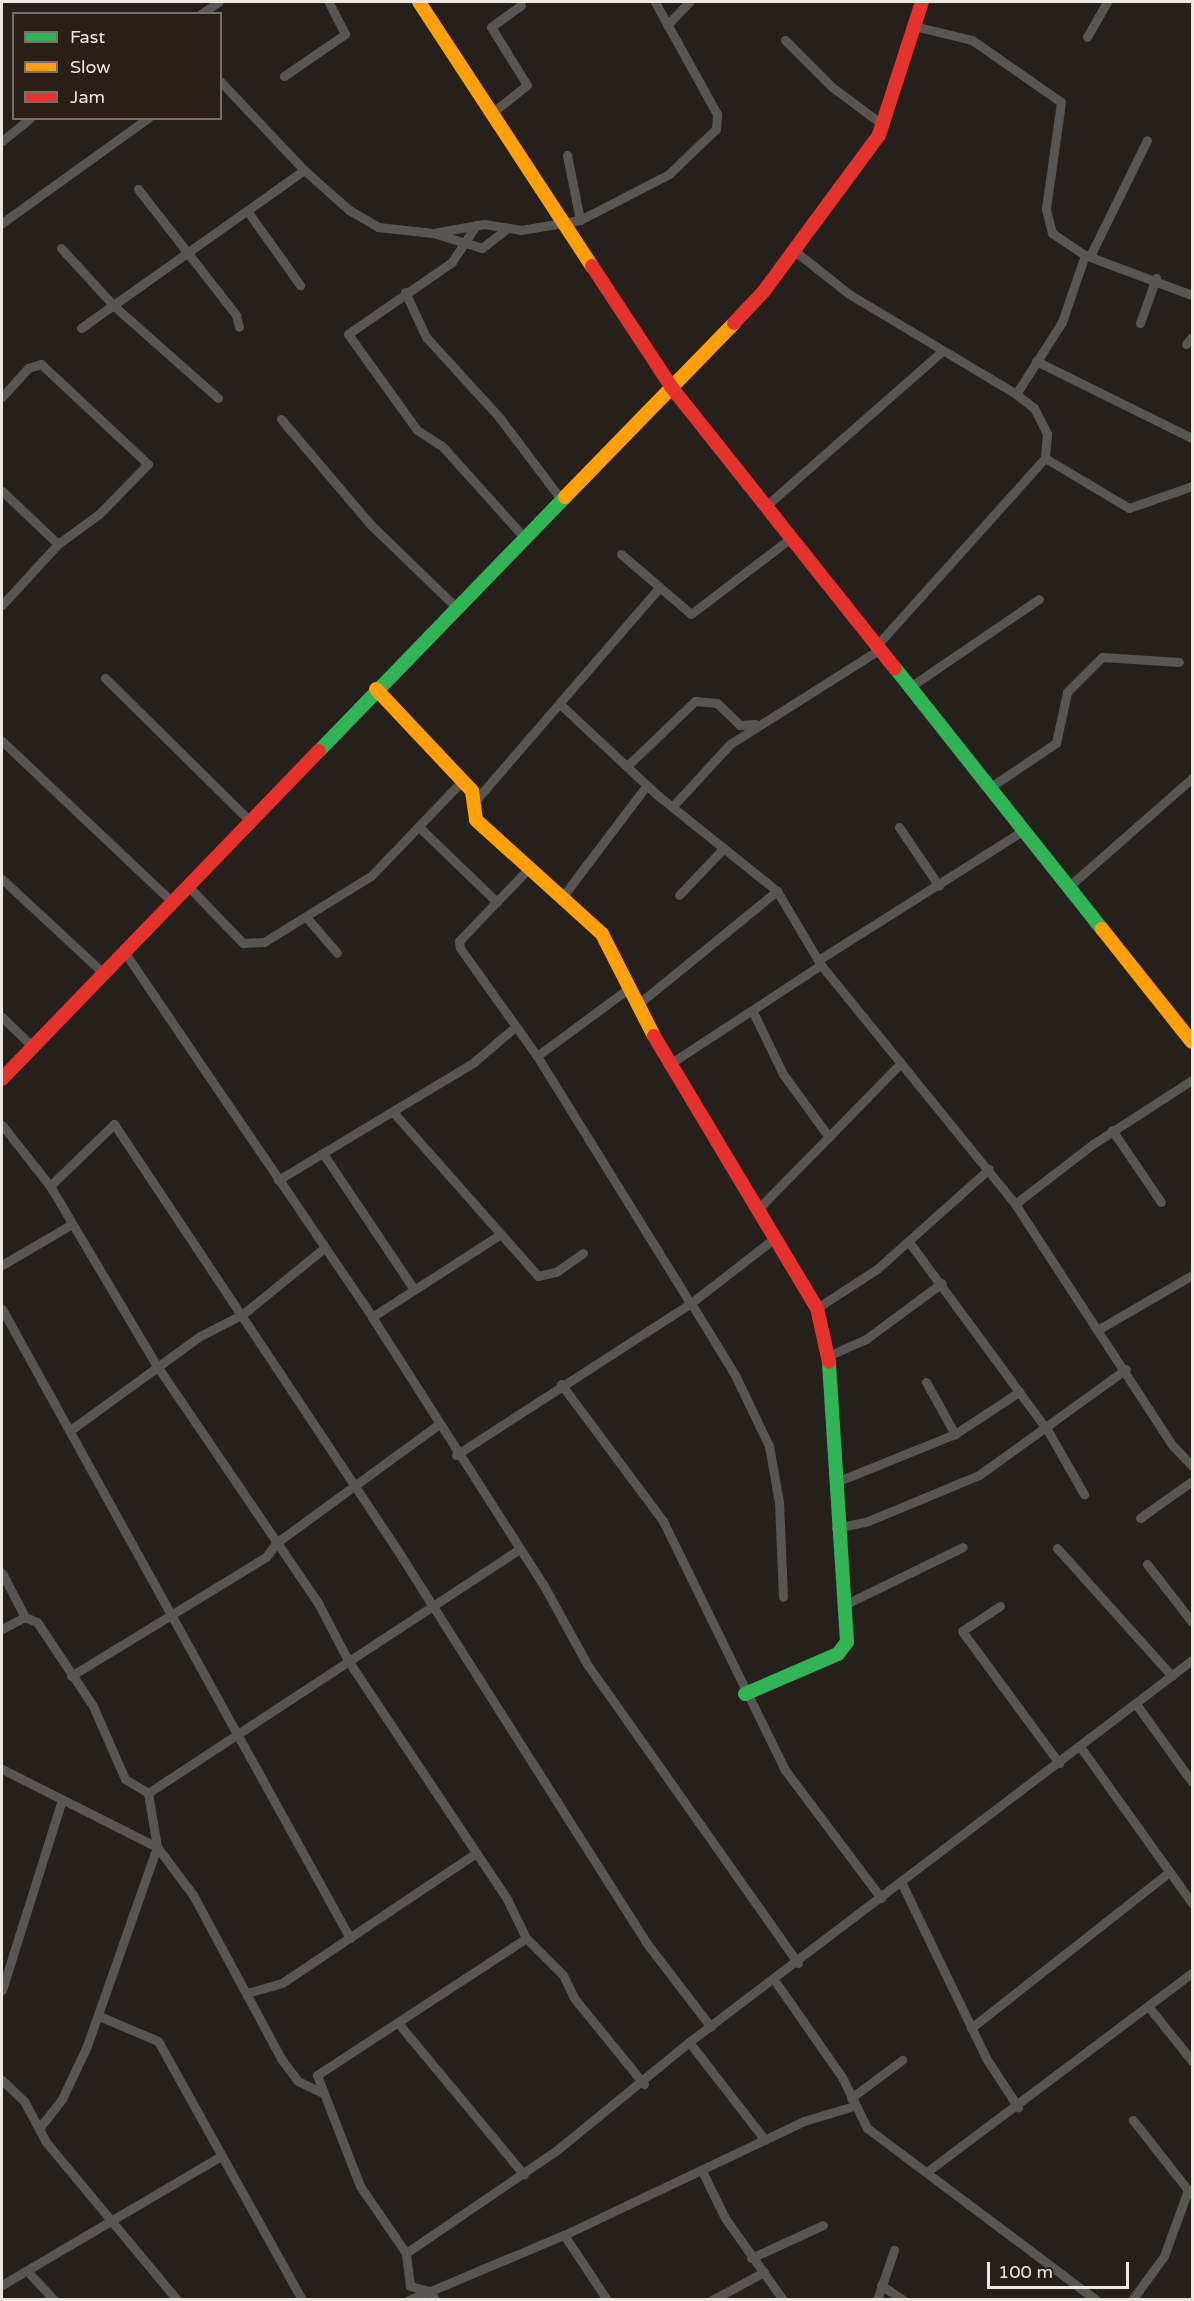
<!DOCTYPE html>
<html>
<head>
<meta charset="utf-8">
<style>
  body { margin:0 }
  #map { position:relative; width:1194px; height:2301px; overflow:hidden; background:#25201b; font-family:"Varela Round",sans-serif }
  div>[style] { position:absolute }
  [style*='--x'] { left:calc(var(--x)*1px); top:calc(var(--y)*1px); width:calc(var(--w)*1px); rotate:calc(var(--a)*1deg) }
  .street>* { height:9px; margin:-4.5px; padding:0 4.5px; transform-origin:4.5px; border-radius:4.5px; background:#585654 }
  .fast>* { height:14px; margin:-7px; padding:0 7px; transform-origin:7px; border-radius:7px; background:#30b455 }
  .slow>* { height:14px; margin:-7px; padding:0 7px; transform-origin:7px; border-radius:7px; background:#ff9f0a }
  .jam>* { height:14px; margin:-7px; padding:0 7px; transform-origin:7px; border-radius:7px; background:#e5322d }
  span { translate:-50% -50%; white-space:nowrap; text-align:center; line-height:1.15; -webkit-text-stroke:4.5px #291f17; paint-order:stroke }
  .frame { position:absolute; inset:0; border:3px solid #ede7e2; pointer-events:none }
  .legend { position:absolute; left:12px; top:12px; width:210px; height:108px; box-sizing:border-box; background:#291f17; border:2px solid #776f68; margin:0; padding:8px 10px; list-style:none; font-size:18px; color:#ede7e2 }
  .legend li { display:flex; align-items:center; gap:12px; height:30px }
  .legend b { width:30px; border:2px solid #776f68 }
  .scale { position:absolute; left:987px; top:2262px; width:142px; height:27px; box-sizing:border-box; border:3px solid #ede7e2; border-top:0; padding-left:8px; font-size:18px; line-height:21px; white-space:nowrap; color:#ede7e2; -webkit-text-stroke:4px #291f17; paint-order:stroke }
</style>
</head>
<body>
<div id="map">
  <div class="street">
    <i style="--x:201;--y:14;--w:21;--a:-35"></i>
    <i style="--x:667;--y:25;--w:32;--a:-46"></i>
    <i style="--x:914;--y:26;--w:60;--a:13.6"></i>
    <i style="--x:972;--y:40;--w:108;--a:34.9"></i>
    <i style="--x:1061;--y:102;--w:108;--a:98"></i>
    <i style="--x:1046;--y:209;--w:25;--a:76"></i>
    <i style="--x:1052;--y:233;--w:40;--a:34"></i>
    <i style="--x:1085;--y:255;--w:114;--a:20.5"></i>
    <i style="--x:1087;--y:37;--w:40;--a:-60.3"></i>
    <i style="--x:785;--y:40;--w:66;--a:45"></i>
    <i style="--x:832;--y:87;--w:64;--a:36.7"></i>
    <i style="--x:284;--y:76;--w:74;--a:-34.5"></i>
    <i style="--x:345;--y:34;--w:36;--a:-117"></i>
    <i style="--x:220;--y:81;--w:122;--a:46.7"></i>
    <i style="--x:304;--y:170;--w:60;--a:41.6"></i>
    <i style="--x:349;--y:210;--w:34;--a:30"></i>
    <i style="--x:378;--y:227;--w:55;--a:6.2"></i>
    <i style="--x:433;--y:233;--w:52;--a:-10"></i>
    <i style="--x:484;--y:224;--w:37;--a:9"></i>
    <i style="--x:521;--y:230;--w:60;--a:-9.6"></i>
    <i style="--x:580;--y:220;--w:100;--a:-27.3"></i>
    <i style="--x:669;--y:174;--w:65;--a:-43.8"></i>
    <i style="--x:716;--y:129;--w:15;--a:-86"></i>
    <i style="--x:717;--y:114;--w:128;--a:-119"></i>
    <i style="--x:493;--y:112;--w:43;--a:-38.5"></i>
    <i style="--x:527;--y:85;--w:68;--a:-121.8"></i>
    <i style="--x:491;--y:27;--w:37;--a:-36"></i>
    <i style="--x:2;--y:141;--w:36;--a:-39"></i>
    <i style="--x:567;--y:155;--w:66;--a:78.7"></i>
    <i style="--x:138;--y:189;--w:160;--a:52.1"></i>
    <i style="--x:236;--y:315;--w:12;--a:76"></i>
    <i style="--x:248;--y:212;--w:90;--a:54.5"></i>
    <i style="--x:2;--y:223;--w:180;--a:-35.7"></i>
    <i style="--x:476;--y:225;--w:44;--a:123"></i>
    <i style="--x:452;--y:262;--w:126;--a:145.3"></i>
    <i style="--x:348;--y:334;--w:118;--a:54.3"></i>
    <i style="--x:417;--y:430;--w:30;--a:33"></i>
    <i style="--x:442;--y:446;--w:122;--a:48"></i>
    <i style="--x:433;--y:233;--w:51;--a:17"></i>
    <i style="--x:482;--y:248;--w:31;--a:-38"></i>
    <i style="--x:61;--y:248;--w:79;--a:47.6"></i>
    <i style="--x:114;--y:306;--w:139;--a:41.5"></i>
    <i style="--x:796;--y:252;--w:68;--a:38.4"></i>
    <i style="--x:849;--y:294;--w:195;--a:30.9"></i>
    <i style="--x:1016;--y:394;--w:23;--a:38"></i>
    <i style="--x:1034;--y:408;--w:29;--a:63"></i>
    <i style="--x:1047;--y:434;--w:24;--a:95"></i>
    <i style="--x:1045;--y:458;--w:251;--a:131.9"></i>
    <i style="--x:1090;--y:256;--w:129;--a:-63.8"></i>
    <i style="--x:405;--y:292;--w:50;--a:65"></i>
    <i style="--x:426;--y:337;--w:108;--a:47.6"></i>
    <i style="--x:499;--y:417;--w:101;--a:53"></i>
    <i style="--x:1140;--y:323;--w:48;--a:-70.4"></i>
    <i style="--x:81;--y:328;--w:273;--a:-35.3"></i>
    <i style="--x:1186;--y:344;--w:9;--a:-49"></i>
    <i style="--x:1036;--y:361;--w:174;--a:26.3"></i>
    <i style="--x:1016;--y:394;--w:85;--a:-57.4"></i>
    <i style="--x:1062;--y:322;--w:71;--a:-71.1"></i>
    <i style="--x:2;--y:397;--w:39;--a:-48"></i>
    <i style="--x:28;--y:368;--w:14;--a:-17"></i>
    <i style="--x:41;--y:364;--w:146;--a:43.1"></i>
    <i style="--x:148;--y:464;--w:70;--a:134.4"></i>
    <i style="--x:99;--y:514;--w:51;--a:143.8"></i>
    <i style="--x:58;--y:544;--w:83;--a:132.6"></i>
    <i style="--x:281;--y:419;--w:139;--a:49.7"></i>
    <i style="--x:371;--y:525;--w:118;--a:44"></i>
    <i style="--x:1045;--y:458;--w:98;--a:30.8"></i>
    <i style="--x:1129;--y:508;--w:67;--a:-19.2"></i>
    <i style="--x:2;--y:491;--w:77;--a:43.4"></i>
    <i style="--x:767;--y:505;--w:232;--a:-41.3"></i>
    <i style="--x:621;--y:554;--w:92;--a:40.6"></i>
    <i style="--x:691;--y:614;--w:127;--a:-37.3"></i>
    <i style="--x:105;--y:678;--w:204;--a:44.6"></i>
    <i style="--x:910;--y:687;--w:156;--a:-34.3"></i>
    <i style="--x:561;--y:705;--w:130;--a:43.1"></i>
    <i style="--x:656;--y:794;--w:155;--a:38.7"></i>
    <i style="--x:777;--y:891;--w:86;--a:59.3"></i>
    <i style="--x:821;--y:965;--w:308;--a:50.9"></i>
    <i style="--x:1015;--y:1204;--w:289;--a:56.9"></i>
    <i style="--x:1173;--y:1446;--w:28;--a:46"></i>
    <i style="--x:2;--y:741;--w:234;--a:43.4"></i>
    <i style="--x:627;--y:766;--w:94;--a:-43.7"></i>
    <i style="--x:695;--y:701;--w:22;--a:5"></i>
    <i style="--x:717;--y:703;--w:32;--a:44"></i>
    <i style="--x:740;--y:725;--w:15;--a:-4"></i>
    <i style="--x:989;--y:788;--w:81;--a:-33.9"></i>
    <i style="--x:1056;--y:743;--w:52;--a:-77.8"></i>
    <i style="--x:1067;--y:692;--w:49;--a:-45"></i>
    <i style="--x:1102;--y:657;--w:77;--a:3.7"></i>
    <i style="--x:475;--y:801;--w:280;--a:-49.2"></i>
    <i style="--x:673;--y:806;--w:84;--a:-47.4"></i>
    <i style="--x:730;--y:744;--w:178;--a:-32.3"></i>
    <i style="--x:899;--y:827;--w:71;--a:55.9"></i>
    <i style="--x:420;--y:828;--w:107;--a:43.9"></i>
    <i style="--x:529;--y:868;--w:101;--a:133.8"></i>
    <i style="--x:459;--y:941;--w:7;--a:82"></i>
    <i style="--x:460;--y:948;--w:133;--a:54.5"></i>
    <i style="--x:537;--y:1056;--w:291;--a:58.2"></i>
    <i style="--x:2;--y:879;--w:137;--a:42.9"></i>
    <i style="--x:187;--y:885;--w:81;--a:46"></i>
    <i style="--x:243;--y:943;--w:21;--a:-3"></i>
    <i style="--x:264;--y:942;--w:126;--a:-31.7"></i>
    <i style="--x:371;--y:876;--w:132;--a:-46.2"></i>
    <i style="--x:1067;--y:888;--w:167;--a:-41.3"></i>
    <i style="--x:679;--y:895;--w:64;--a:-46.3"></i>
    <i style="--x:563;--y:896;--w:139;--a:-52.9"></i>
    <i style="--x:307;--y:918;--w:46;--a:49.4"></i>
    <i style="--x:123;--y:950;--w:443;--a:55.8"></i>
    <i style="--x:372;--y:1317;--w:317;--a:57.4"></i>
    <i style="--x:543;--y:1584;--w:91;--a:61.2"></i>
    <i style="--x:587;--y:1664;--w:366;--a:54.8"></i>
    <i style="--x:820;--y:959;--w:241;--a:-32.3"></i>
    <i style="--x:637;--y:1005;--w:181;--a:-39.2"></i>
    <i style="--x:753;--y:1012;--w:69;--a:64.2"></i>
    <i style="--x:783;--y:1074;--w:78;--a:53.9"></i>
    <i style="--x:2;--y:1017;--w:45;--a:44.1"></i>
    <i style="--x:537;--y:1056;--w:113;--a:-36.4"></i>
    <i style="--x:668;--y:1065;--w:183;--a:-33.2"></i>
    <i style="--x:393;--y:1112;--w:219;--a:48.5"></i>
    <i style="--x:538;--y:1276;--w:18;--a:-13"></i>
    <i style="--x:556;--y:1272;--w:33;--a:-35"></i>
    <i style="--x:2;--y:1125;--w:78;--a:51.8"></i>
    <i style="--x:50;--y:1186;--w:209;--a:59.3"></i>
    <i style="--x:157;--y:1366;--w:287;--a:55.8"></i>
    <i style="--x:318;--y:1603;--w:67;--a:62.3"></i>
    <i style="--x:349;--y:1662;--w:285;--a:56.3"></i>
    <i style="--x:507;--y:1899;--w:43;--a:64"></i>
    <i style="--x:526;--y:1938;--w:52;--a:45"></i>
    <i style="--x:563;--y:1975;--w:25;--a:64"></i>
    <i style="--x:574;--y:1998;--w:111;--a:50.9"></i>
    <i style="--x:1112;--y:1130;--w:87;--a:55.8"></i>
    <i style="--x:324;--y:1155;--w:160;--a:56.2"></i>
    <i style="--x:278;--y:1180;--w:229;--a:-31"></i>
    <i style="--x:474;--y:1062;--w:54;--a:-40.5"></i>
    <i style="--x:50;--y:1186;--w:89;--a:-44.1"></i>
    <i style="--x:114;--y:1124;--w:509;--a:56.37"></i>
    <i style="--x:396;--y:1548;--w:465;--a:57.6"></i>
    <i style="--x:645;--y:1941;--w:108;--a:52.5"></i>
    <i style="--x:1015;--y:1204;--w:98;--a:-37.6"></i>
    <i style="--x:1093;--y:1144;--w:118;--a:-32.9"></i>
    <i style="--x:759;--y:1208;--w:203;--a:-45.6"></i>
    <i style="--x:909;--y:1242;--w:235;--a:53.7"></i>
    <i style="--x:1048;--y:1431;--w:73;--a:60.3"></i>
    <i style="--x:2;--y:1265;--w:81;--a:-30.4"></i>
    <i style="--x:691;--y:1303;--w:84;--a:58.6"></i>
    <i style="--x:735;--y:1375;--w:79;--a:64.4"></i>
    <i style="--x:769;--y:1446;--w:57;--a:79.9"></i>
    <i style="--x:779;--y:1502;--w:95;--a:87.6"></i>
    <i style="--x:817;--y:1308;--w:72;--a:-33"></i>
    <i style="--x:877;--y:1269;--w:150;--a:-41.8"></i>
    <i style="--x:2;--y:1309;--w:719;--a:61.05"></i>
    <i style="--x:372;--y:1317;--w:151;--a:-32.8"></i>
    <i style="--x:1099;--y:1329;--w:108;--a:-30.1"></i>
    <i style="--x:828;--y:1356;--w:42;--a:-24.1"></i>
    <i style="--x:866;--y:1339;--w:94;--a:-36.4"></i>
    <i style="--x:926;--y:1382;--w:60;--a:60.9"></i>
    <i style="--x:561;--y:1384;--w:171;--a:53.3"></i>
    <i style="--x:663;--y:1521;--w:277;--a:63.9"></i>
    <i style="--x:785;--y:1770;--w:160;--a:53.1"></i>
    <i style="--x:72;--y:1429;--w:158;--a:-36"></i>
    <i style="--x:200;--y:1336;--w:48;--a:-27.1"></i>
    <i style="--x:243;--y:1314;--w:103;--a:-39.1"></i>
    <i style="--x:456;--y:1455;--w:280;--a:-32.9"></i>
    <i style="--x:691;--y:1303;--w:108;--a:-37.8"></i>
    <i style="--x:836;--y:1482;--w:128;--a:-22"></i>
    <i style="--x:955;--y:1434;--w:77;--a:-33.3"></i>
    <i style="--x:1140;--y:1518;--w:64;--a:-35.4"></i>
    <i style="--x:836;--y:1528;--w:33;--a:-12"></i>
    <i style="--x:868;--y:1521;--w:120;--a:-22.5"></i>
    <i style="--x:979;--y:1475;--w:181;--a:-35.8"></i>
    <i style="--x:1057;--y:1548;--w:172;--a:48.1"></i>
    <i style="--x:1147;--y:1564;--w:73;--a:52.2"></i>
    <i style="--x:2;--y:1573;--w:50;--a:62.4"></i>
    <i style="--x:844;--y:1605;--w:132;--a:-26"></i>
    <i style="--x:1000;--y:1606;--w:45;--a:146.7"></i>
    <i style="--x:962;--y:1631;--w:164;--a:53.7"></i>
    <i style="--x:2;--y:1629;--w:26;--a:-28"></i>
    <i style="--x:25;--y:1617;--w:13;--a:23"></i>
    <i style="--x:37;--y:1622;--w:101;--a:56.3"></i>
    <i style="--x:93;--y:1706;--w:80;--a:66.3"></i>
    <i style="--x:125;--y:1779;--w:27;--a:31"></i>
    <i style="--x:71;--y:1676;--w:228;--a:-31.4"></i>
    <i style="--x:266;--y:1557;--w:17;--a:-54"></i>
    <i style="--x:276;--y:1543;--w:200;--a:-36.1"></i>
    <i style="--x:1136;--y:1704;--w:96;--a:54.3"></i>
    <i style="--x:1081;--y:1748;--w:191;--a:54.4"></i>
    <i style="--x:2;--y:1769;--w:174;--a:26.7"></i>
    <i style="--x:157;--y:1847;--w:211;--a:109.4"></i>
    <i style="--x:87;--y:2046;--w:59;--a:115.3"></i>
    <i style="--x:62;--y:2099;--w:36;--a:128"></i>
    <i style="--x:148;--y:1793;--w:444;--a:-33.3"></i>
    <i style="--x:148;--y:1793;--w:55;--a:80.5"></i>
    <i style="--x:157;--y:1847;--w:60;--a:53.1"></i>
    <i style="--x:193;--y:1895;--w:187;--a:61.7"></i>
    <i style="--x:282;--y:2060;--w:26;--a:53"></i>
    <i style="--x:298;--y:2081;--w:25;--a:26"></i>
    <i style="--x:902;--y:1884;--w:193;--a:64.2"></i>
    <i style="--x:986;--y:2058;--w:59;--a:56.9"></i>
    <i style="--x:775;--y:1981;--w:117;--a:55.1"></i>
    <i style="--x:842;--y:2077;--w:57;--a:63.9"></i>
    <i style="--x:867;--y:2128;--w:286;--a:36.9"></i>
    <i style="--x:2;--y:1990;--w:199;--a:-72.5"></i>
    <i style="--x:247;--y:1993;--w:36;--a:-16"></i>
    <i style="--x:282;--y:1983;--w:234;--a:-33.8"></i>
    <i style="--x:1148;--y:2006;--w:70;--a:51.3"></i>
    <i style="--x:99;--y:2016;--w:64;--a:23"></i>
    <i style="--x:158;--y:2041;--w:296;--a:60.9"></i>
    <i style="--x:398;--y:2023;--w:197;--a:50.3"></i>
    <i style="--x:971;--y:2028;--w:251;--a:-38.2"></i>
    <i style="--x:689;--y:2042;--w:124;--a:52.2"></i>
    <i style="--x:2;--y:2080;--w:30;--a:44"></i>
    <i style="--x:24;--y:2101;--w:47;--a:61.8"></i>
    <i style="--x:46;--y:2142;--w:205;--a:50.3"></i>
    <i style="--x:851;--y:2098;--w:64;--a:-36.7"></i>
    <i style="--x:1133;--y:2120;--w:94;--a:51.9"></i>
    <i style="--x:702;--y:2171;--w:52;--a:63.9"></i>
    <i style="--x:725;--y:2218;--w:100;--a:54.7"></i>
    <i style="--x:928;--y:2171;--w:330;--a:-36.9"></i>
    <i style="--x:564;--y:2235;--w:78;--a:56.5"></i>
    <i style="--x:406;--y:2253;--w:81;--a:-124.5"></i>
    <i style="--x:360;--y:2186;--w:119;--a:-111.2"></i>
    <i style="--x:317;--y:2075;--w:250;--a:-33.2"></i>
    <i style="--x:751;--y:2258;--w:79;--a:-24.6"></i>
    <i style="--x:28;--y:2272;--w:38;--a:47"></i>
    <i style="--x:2;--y:2285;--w:252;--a:-30.5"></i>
    <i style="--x:881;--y:2285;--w:27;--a:34"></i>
    <i style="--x:409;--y:2300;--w:168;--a:-22.8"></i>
    <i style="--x:564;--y:2235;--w:266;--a:-25.4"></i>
    <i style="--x:804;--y:2121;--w:52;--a:-16.7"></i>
    <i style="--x:435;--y:2300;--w:10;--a:-119"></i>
    <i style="--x:430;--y:2291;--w:21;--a:-166"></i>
    <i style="--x:410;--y:2286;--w:33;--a:-97"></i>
    <i style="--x:406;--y:2253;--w:183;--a:-34.3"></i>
    <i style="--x:557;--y:2150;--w:171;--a:-39.3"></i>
    <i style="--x:689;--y:2042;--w:632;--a:-37.21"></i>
    <i style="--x:712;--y:2300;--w:59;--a:-28.3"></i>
    <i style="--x:877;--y:2300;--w:53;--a:-71.2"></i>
    <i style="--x:1132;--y:2300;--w:54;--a:-54"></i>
    <i style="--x:1164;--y:2256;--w:70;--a:-70"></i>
  </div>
  <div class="fast">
    <i style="--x:895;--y:668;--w:333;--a:51.6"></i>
    <i style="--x:319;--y:751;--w:354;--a:-45.9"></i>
    <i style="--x:745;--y:1694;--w:101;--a:-23.3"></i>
    <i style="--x:838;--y:1654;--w:15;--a:-53"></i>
    <i style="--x:847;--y:1642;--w:281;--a:-93.7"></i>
  </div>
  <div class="slow">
    <i style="--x:419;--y:2;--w:316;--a:56.8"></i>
    <i style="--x:565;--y:497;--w:243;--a:-45.8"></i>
    <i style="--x:376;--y:689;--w:140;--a:46.7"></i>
    <i style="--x:472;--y:791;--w:29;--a:82"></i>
    <i style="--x:476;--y:820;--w:170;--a:42.1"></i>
    <i style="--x:602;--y:934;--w:114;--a:63"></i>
    <i style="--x:1102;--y:929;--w:144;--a:51.5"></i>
  </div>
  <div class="jam">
    <i style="--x:592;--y:266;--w:146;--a:56.7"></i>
    <i style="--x:672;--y:388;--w:358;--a:51.5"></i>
    <i style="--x:734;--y:323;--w:44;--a:-46.8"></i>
    <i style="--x:764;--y:291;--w:194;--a:-53.6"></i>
    <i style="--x:879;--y:135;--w:140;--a:-72.1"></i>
    <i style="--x:654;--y:1036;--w:317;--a:59.1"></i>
    <i style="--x:817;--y:1308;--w:55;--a:77.5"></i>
    <i style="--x:2;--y:1079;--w:456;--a:-46"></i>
  </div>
  <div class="frame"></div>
  <ul class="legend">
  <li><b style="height:8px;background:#30b455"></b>Fast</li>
  <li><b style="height:8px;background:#ff9f0a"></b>Slow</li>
  <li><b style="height:8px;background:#e5322d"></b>Jam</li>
  </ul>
  <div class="scale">100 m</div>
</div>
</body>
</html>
